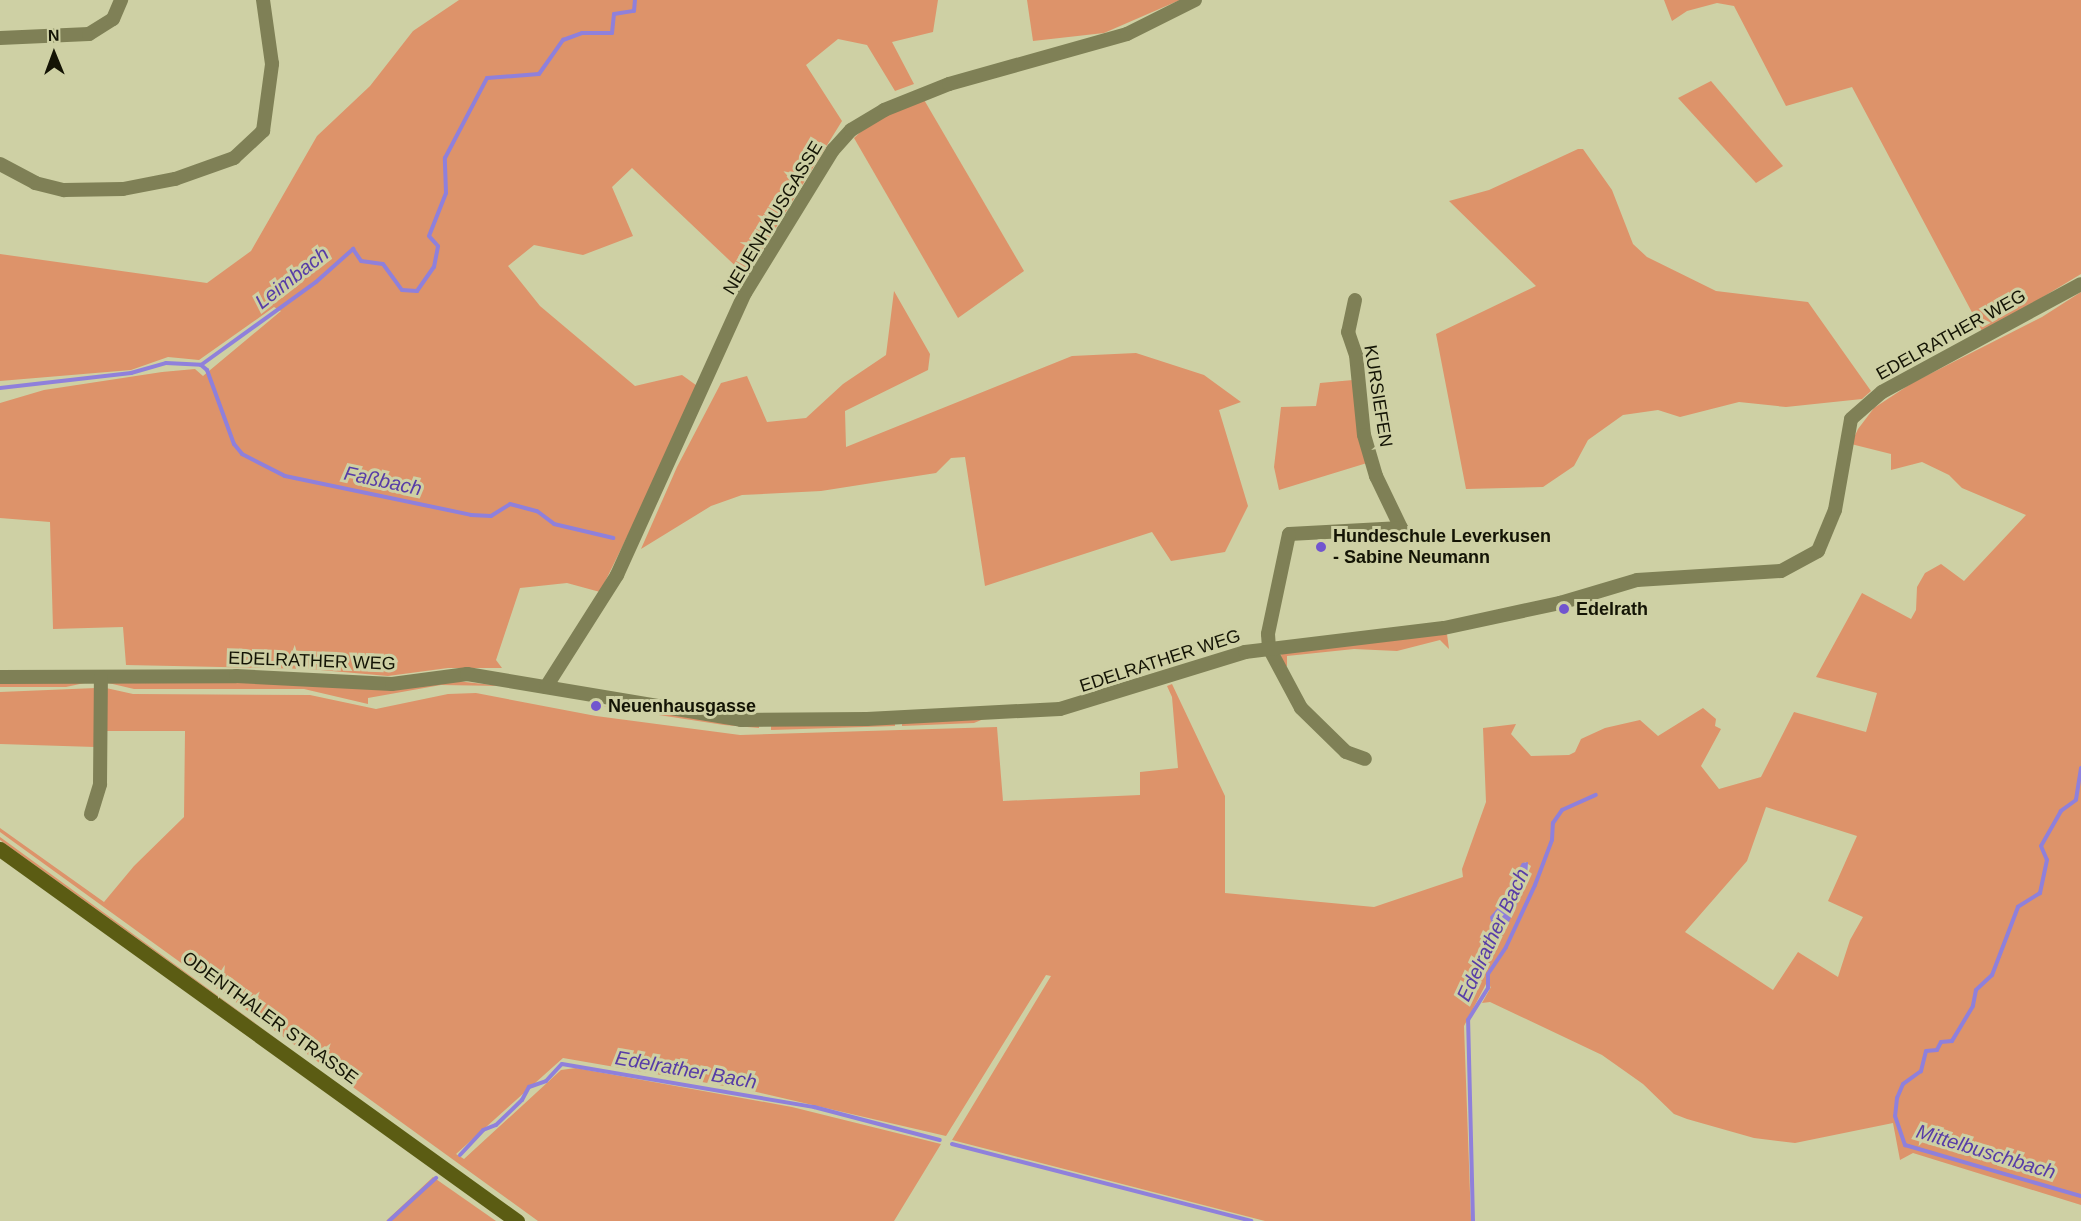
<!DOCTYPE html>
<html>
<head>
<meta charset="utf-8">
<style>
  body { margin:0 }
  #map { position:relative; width:2081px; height:1221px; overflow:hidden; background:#ced0a4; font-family:Arial,sans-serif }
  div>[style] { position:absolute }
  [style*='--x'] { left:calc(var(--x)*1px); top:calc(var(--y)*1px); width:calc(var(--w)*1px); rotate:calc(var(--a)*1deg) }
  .green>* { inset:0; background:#dd936a }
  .water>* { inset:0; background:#8f80db }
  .stream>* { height:4px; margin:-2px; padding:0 2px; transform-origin:2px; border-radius:2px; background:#8f80db }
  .minor>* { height:14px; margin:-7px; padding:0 7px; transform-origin:7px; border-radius:7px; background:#7f8056 }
  .secondary>* { height:15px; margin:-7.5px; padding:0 7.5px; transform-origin:7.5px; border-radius:7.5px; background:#5b5c13 }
  .dots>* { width:16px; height:16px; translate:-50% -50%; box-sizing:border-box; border:3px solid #ced0a4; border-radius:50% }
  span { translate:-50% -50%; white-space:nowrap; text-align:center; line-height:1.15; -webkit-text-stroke:6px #ced0a4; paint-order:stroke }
  .street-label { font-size:18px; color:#141405 }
  .poi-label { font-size:18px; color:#141405; font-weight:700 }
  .left { translate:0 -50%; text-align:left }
  .water-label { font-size:20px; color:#573ca7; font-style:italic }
  .north { position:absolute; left:24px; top:24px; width:60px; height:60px; -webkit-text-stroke:4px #ced0a4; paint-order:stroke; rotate:359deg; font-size:16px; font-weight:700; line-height:24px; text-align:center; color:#141405 }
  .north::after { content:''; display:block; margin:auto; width:21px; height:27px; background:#141405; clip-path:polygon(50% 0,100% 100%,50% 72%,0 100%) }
</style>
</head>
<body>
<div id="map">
  <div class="green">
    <i style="clip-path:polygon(459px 0,938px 0,933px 32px,892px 42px,914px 84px,895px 91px,867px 45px,838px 39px,806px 65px,842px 121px,746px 276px,632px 168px,612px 187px,633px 236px,583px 255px,534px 245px,508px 266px,540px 306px,635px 386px,682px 375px,700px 388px,600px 592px,567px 583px,520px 588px,496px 660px,502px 668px,448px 668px,388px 676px,309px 669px,126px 665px,123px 627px,53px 629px,50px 522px,0 518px,0 403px,44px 390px,162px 372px,195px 369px,203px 376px,281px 311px,274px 307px,199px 360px,168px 357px,131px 370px,0 381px,0 254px,207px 283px,251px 251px,317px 136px,370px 86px,413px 31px)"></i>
    <i style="clip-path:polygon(1027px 0,1180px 0,1104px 33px,1033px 41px)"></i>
    <i style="clip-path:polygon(1664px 0,2081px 0,2081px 274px,1983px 333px,1852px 87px,1786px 106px,1734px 6px,1717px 3px,1687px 11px,1672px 21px)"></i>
    <i style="clip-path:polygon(1711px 81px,1783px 166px,1756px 183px,1678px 98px)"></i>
    <i style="clip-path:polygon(923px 98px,1024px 271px,958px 318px,854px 138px,869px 124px)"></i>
    <i style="clip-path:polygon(1578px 149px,1583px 149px,1612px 190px,1633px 244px,1647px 257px,1716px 291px,1808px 302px,1871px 391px,1862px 399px,1786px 407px,1739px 402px,1680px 417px,1658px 410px,1623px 415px,1588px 440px,1574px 466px,1543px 487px,1466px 489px,1436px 334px,1536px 286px,1449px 201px,1489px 190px)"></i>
    <i style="clip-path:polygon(894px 291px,930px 354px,928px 370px,845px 411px,846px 447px,1072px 356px,1136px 353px,1204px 375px,1241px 402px,1219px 410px,1248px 506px,1225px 552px,1171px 561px,1152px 532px,985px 586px,965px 457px,951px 458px,936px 473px,821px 491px,742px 495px,711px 506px,641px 549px,677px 467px,721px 383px,747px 376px,767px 422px,806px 418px,843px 384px,886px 355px)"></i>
    <i style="clip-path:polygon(evenodd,2081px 292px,2081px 1205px,1913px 1153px,1900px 1160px,1893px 1123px,1795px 1143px,1754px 1138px,1687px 1119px,1674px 1114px,1643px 1084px,1602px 1055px,1490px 1002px,1482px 1003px,1491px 987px,1486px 984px,1464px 1026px,1471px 1221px,1265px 1221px,952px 1140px,1051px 976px,1046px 975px,946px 1136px,748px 1090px,563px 1058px,456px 1154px,464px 1159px,561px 1070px,576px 1068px,792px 1107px,941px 1144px,894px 1221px,538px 1221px,0 832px,0 828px,104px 902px,134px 866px,184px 817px,185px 731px,104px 731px,106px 688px,133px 694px,310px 695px,376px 709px,448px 694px,476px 693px,596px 716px,740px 735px,997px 727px,1003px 801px,1140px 795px,1140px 772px,1178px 768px,1172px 697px,1167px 686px,1172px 684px,1225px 796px,1225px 893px,1374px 907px,1463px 877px,1462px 869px,1486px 802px,1483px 728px,1516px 724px,1511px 734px,1531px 756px,1569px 755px,1575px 752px,1581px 739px,1605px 728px,1640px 720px,1658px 736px,1703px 708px,1716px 719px,1715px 726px,1721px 729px,1701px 766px,1719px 789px,1761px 777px,1794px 712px,1866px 732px,1877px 693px,1816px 677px,1862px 593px,1911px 619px,1916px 610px,1917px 587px,1925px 573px,1941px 564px,1964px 581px,2026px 515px,1962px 488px,1949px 475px,1922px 462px,1891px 470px,1891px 454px,1851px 444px,1858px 429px,1874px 408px,1912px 383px,2042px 317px,2081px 292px,1766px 807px,1857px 836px,1828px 901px,1863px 917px,1850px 940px,1838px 977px,1798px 952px,1773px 990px,1685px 932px,1747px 861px,1766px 807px,2081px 292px,1525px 862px,1531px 866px,1523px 885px,1515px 879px,1525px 862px)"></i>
    <i style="clip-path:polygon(1353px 380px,1367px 463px,1279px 490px,1274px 467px,1281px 407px,1316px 406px,1320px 383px)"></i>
    <i style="clip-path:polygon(1447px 634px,1449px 649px,1440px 640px,1397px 651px,1354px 649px,1287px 656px,1287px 666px,1283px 667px,1281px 656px,1282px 652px)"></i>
    <i style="clip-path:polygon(456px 681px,502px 686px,441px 685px,368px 698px,368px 704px,304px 689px,134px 689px,104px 682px)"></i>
    <i style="clip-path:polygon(0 682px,89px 682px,66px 687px,0 687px)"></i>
    <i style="clip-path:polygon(96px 688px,95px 747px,0 744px,0 692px)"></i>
    <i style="clip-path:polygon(600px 706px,759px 724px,759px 728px,724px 725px)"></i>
    <i style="clip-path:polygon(986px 718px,974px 723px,902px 726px,902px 720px)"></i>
    <i style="clip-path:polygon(895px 721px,895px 726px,771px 730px,771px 725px)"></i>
    <i style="clip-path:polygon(0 837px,284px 1044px,0 840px)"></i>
    <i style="clip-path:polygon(433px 1177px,496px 1221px,386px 1221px)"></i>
  </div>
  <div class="water">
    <i style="clip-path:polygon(1528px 862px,1527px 879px,1521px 888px,1517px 887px,1514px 883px,1518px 870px,1522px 863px)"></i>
    <i style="clip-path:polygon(1511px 892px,1516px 894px,1517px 905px,1507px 926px,1500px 929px,1492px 925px,1490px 917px)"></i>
  </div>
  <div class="stream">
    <i style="--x:201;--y:365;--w:8;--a:40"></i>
    <i style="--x:207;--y:370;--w:79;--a:70"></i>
    <i style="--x:234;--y:444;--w:13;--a:51"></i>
    <i style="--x:242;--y:454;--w:48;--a:27.1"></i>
    <i style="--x:285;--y:476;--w:190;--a:11.8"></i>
    <i style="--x:471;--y:515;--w:20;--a:3"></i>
    <i style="--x:491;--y:516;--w:22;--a:-32"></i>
    <i style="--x:510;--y:504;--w:28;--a:15"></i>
    <i style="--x:537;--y:511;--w:21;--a:37"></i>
    <i style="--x:554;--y:524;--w:61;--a:13.3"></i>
    <i style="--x:0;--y:388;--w:132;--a:-6.5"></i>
    <i style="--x:131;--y:373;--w:36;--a:-16"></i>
    <i style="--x:166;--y:363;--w:35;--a:3"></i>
    <i style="--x:201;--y:365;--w:142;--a:-35.8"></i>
    <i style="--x:316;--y:282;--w:50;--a:-41.7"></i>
    <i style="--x:353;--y:249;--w:14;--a:56"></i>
    <i style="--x:361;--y:261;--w:22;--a:8"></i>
    <i style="--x:383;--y:264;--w:32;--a:54"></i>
    <i style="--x:402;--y:290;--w:15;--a:4"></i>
    <i style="--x:417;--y:291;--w:29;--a:-55"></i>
    <i style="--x:434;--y:267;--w:21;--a:-79"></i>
    <i style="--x:438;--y:246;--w:13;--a:-132"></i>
    <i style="--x:429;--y:236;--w:46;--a:-68.4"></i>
    <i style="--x:446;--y:193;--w:35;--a:-92"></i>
    <i style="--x:445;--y:158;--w:90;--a:-62.3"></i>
    <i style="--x:487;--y:78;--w:52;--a:-4.4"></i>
    <i style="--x:539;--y:74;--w:42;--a:-54.8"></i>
    <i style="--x:563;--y:40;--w:20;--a:-20"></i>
    <i style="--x:582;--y:33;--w:30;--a:0"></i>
    <i style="--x:612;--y:33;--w:19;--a:-84"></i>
    <i style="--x:614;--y:14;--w:20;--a:-9"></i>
    <i style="--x:634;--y:11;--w:11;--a:-85"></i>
    <i style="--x:2081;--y:768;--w:32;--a:99"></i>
    <i style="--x:2076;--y:800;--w:19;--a:144"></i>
    <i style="--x:2061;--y:811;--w:40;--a:119.7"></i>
    <i style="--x:2041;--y:846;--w:15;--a:67"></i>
    <i style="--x:2047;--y:860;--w:34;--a:102"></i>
    <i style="--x:2040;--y:893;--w:26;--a:148"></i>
    <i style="--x:2018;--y:907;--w:73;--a:110.9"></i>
    <i style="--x:1992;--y:975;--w:22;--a:137"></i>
    <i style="--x:1976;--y:990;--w:16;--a:101"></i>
    <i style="--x:1973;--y:1006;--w:41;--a:121"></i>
    <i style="--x:1952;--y:1041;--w:11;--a:175"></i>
    <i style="--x:1941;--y:1042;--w:9;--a:117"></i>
    <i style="--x:1937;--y:1050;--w:11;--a:175"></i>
    <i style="--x:1926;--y:1051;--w:21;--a:104"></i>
    <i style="--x:1921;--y:1071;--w:22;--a:144"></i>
    <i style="--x:1903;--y:1084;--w:15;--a:113"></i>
    <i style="--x:1897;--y:1098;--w:18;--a:96"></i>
    <i style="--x:1895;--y:1116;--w:31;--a:71"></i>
    <i style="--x:1905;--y:1145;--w:183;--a:16.2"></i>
    <i style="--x:952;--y:1144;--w:309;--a:14.4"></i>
    <i style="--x:460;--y:1155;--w:34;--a:-47"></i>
    <i style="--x:483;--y:1130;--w:14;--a:-21"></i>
    <i style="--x:496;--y:1125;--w:36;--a:-44"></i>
    <i style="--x:522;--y:1100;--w:15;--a:-62"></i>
    <i style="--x:529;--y:1087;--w:18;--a:-19"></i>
    <i style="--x:546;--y:1081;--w:23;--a:-47"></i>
    <i style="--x:562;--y:1064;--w:256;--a:9.7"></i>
    <i style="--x:814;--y:1107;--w:130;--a:14.7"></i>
    <i style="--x:389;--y:1221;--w:64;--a:-42.5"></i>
    <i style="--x:1473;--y:1221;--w:201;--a:-91.4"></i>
    <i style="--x:1468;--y:1020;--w:38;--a:-58"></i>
    <i style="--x:1488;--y:988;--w:14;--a:-90"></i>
    <i style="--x:1488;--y:974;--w:32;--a:-56"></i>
    <i style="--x:1506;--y:947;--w:68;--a:-64.9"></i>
    <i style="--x:1535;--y:885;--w:48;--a:-69.3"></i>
    <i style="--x:1552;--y:840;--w:17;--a:-87"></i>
    <i style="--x:1553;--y:823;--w:16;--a:-55"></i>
    <i style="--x:1562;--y:810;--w:37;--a:-24"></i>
  </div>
  <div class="minor">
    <i style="--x:0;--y:38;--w:89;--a:-2.6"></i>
    <i style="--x:89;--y:34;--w:28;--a:-32"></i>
    <i style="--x:113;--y:19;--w:21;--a:-67"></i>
    <i style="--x:0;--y:164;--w:40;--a:28"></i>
    <i style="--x:35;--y:183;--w:30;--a:14"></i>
    <i style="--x:64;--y:190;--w:59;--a:-1"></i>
    <i style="--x:123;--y:189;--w:53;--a:-10.9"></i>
    <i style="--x:175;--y:179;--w:63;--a:-19.6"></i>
    <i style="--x:234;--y:158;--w:40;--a:-43"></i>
    <i style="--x:263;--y:131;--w:68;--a:-82.3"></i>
    <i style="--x:272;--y:64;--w:65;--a:-98"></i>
    <i style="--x:1355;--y:300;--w:33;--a:102"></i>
    <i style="--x:1348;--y:332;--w:24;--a:71"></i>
    <i style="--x:1356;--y:355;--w:80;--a:84.3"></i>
    <i style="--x:1364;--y:435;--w:43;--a:73.7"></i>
    <i style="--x:1376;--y:476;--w:58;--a:64.3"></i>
    <i style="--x:1401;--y:528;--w:112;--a:176.9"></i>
    <i style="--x:1289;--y:534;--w:102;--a:101.9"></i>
    <i style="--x:1268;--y:634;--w:14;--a:86"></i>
    <i style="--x:1269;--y:648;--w:68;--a:61.9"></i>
    <i style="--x:1301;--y:708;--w:63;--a:44.4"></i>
    <i style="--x:1346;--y:752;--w:20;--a:20"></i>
    <i style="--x:0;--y:677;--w:236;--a:-0.2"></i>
    <i style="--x:236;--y:676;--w:156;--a:2.9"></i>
    <i style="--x:392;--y:684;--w:76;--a:-7.6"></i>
    <i style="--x:467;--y:674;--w:278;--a:9.5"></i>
    <i style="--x:741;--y:720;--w:126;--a:-0.5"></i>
    <i style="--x:867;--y:719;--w:193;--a:-3"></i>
    <i style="--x:1060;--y:709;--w:194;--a:-17.1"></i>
    <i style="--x:1245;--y:652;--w:200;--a:-6.9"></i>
    <i style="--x:1444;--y:628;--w:119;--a:-12.2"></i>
    <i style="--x:1560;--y:603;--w:80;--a:-16.6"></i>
    <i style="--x:1637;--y:580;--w:144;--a:-3.6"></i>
    <i style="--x:1781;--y:571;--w:42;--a:-28.4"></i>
    <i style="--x:1818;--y:551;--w:44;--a:-67.5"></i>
    <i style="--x:1835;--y:510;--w:92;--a:-80"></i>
    <i style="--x:1851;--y:419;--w:41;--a:-41.1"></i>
    <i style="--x:1882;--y:392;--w:226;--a:-28.5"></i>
    <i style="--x:546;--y:687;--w:133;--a:-57.6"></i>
    <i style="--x:617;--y:575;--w:310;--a:-65.6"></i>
    <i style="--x:745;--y:293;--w:168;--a:-58.4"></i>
    <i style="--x:833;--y:150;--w:27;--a:-48"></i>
    <i style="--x:851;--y:130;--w:39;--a:-31"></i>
    <i style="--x:884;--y:110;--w:70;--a:-21.8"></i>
    <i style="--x:949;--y:84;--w:185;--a:-15.7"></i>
    <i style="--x:1127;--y:34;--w:76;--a:-26.6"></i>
    <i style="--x:91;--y:814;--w:31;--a:-73"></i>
    <i style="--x:100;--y:784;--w:107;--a:-89.5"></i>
  </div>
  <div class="secondary">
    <i style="--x:0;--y:849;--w:637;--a:35.74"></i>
  </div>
  <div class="dots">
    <i style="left:1321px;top:547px;background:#7155cf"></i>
    <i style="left:1564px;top:609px;background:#7155cf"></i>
    <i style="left:596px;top:706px;background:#7155cf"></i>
  </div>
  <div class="street-label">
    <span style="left:773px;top:218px;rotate:-59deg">NEUENHAUSGASSE</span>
    <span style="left:1951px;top:335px;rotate:-29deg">EDELRATHER WEG</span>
    <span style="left:1378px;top:396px;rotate:81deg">KURSIEFEN</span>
    <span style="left:312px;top:661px;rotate:2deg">EDELRATHER WEG</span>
    <span style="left:1160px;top:661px;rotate:-18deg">EDELRATHER WEG</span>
    <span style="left:270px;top:1018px;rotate:36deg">ODENTHALER STRASSE</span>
  </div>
  <div class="poi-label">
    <span class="left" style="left:1333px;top:547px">Hundeschule Leverkusen<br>- Sabine Neumann</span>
    <span class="left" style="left:1576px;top:609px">Edelrath</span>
    <span class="left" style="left:608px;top:706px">Neuenhausgasse</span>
  </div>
  <div class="water-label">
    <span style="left:292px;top:278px;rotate:-38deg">Leimbach</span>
    <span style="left:383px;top:481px;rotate:12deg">Faßbach</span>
    <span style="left:1493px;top:935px;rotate:-65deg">Edelrather Bach</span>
    <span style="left:686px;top:1070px;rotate:10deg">Edelrather Bach</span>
    <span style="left:1986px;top:1152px;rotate:17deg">Mittelbuschbach</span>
  </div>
  <div class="north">N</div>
</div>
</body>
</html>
